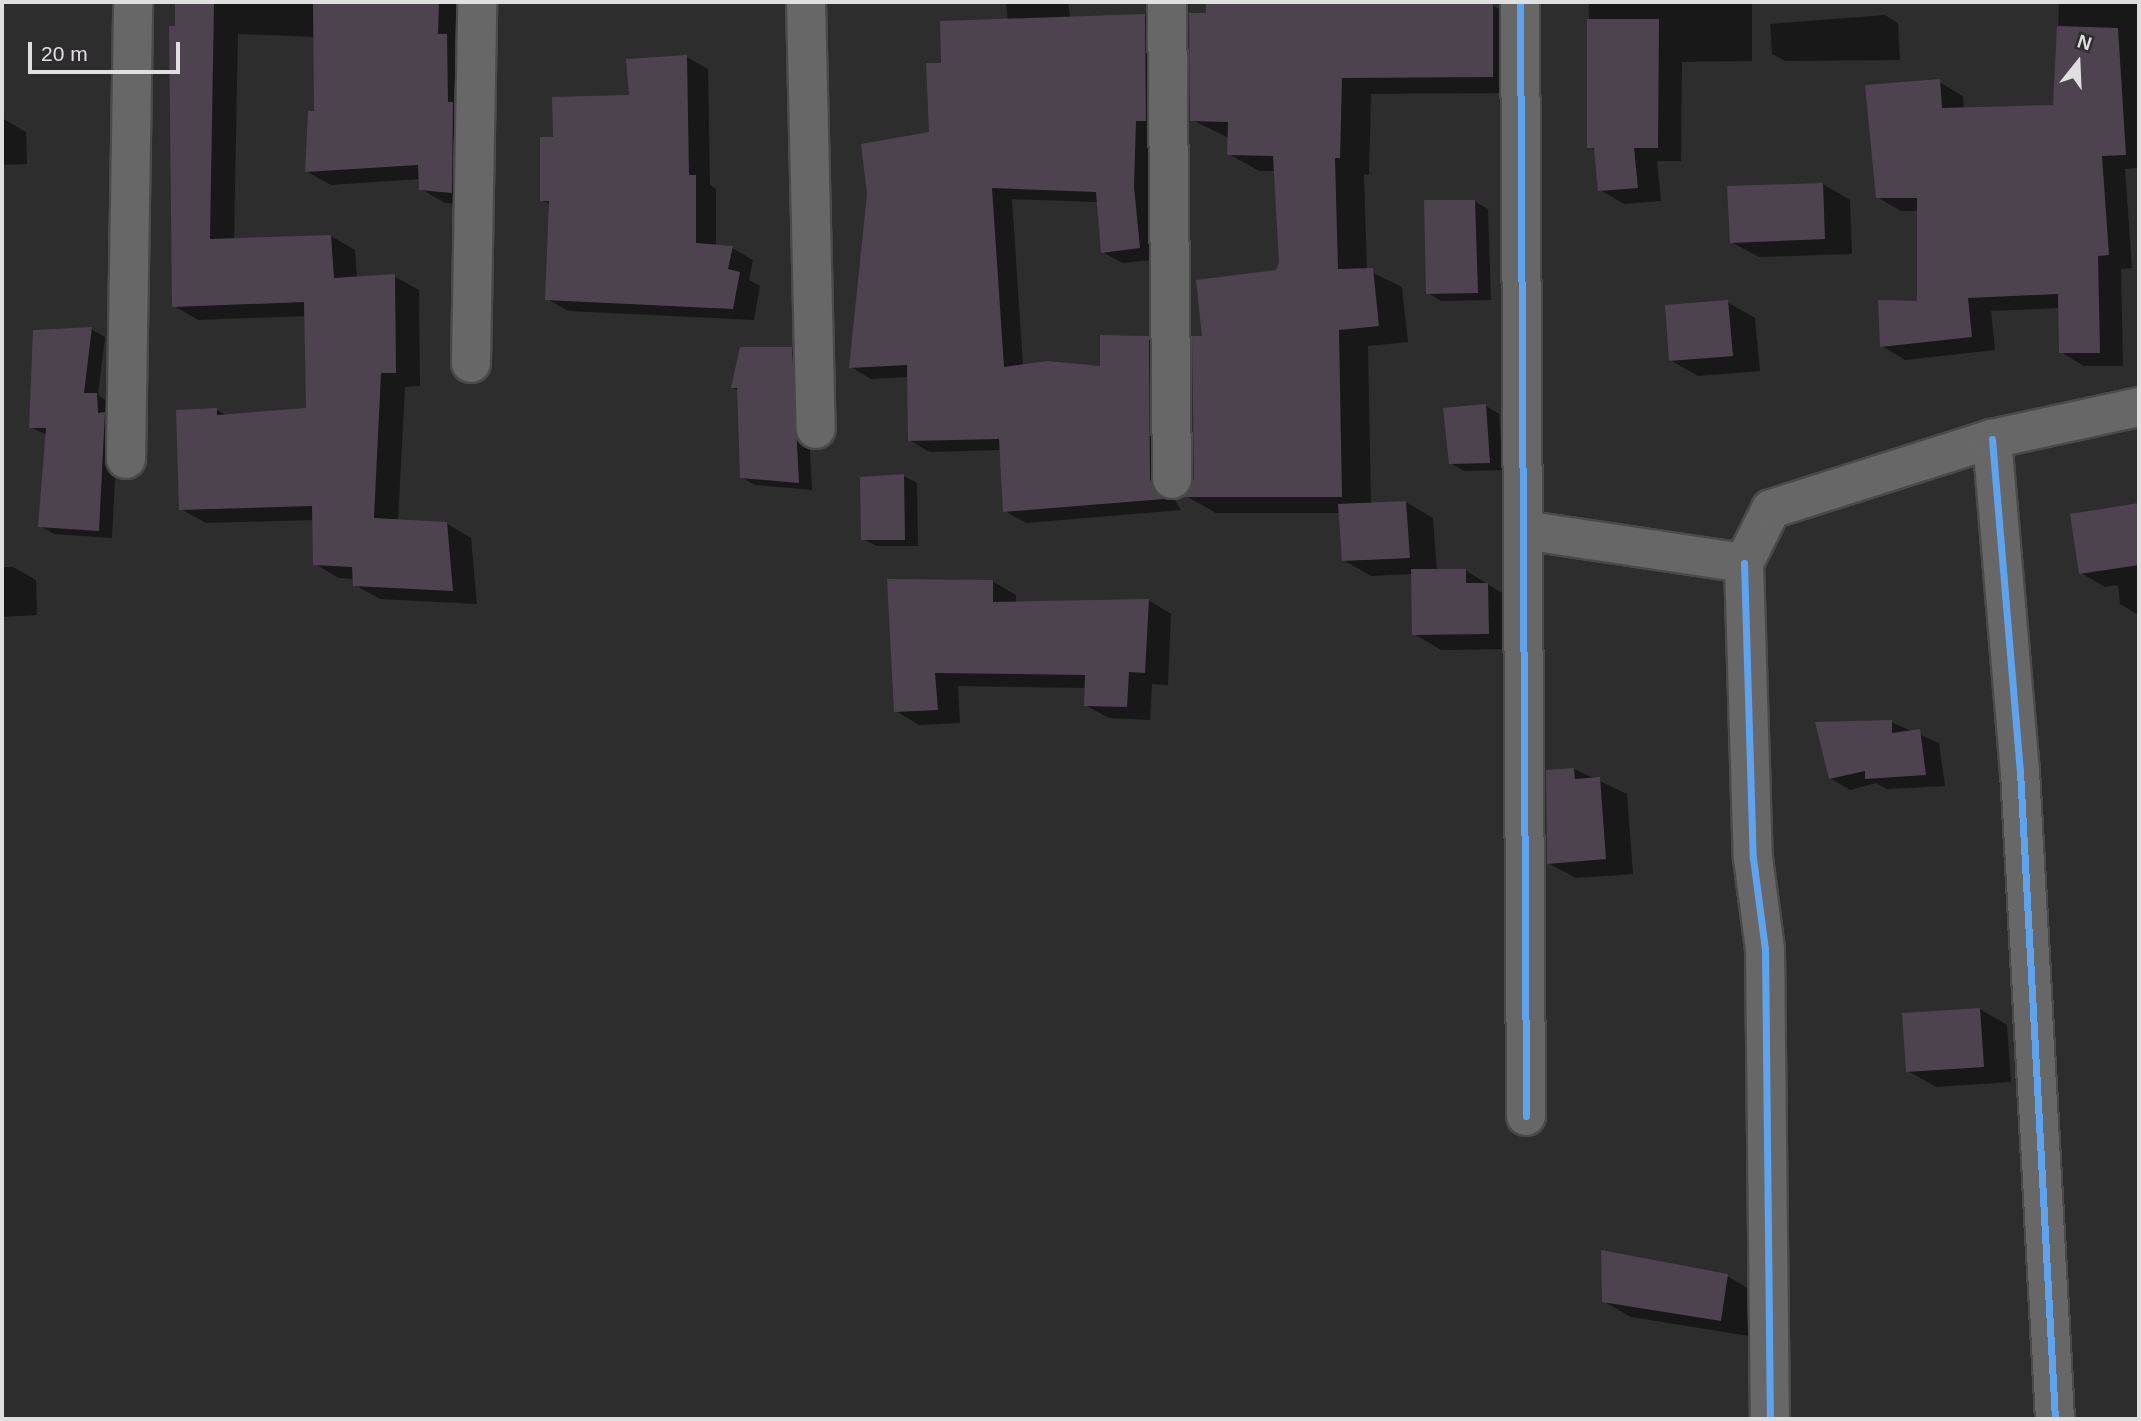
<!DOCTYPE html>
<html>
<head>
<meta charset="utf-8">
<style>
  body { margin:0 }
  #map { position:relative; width:2141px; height:1421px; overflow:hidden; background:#2d2d2d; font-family:Helvetica,sans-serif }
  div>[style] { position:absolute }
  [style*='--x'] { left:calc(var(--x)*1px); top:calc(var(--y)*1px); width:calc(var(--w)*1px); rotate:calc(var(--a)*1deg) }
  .shadow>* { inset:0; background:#0007 }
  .building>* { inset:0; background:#4d434f }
  .roads { filter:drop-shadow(2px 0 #4a4a4a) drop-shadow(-2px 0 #4a4a4a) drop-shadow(0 2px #4a4a4a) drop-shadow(0 -2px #4a4a4a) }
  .minor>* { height:38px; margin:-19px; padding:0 19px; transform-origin:19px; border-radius:19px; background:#686768 }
  .cycleway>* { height:7px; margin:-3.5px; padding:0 3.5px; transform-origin:3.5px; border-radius:3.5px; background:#60a3ed }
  span { translate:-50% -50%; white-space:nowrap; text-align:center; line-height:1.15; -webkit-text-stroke:5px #2e2c2e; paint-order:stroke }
  .frame { position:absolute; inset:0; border:4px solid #e0dfe0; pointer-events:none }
  .north { position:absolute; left:2043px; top:28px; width:70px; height:70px; -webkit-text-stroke:5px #2e2c2e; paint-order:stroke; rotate:18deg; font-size:19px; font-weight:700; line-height:28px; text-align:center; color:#e0dfe0 }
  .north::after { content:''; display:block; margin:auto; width:24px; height:32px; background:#e0dfe0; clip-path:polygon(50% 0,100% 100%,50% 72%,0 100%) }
  .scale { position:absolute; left:28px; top:42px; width:152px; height:32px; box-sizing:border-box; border:4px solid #e0dfe0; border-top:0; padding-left:9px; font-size:21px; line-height:24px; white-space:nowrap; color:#e0dfe0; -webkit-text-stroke:5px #2e2c2e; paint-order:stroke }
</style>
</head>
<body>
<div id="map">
  <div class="shadow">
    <i style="clip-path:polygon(177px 2px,471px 2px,476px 206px,445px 203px,421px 189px,420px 179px,331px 185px,306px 171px,316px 112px,315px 37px,238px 34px,234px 240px,331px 236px,355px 250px,357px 278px,394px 276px,419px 290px,420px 386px,405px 387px,398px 521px,446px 523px,471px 538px,477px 604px,380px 599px,355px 585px,355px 579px,339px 578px,315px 564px,314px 520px,206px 523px,181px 509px,217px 410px,228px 416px,308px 410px,306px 316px,198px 320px,174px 306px)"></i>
    <i style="clip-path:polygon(1006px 2px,1068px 2px,1070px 17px,1145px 16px,1165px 28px,1160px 259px,1123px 263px,1102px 252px,1098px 202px,1012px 199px,1023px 366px,1101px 368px,1148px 337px,1169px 349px,1170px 492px,1181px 510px,1026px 523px,1005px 511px,1001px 450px,930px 452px,909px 440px,908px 377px,871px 379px,851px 367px,931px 133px,943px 65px,1008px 23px)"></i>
    <i style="clip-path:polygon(1589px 2px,1752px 2px,1752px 61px,1682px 62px,1681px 161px,1657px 161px,1661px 201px,1624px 204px,1600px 190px,1596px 151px,1588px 146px)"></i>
    <i style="clip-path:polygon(2059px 2px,2139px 2px,2139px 168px,2125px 169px,2132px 268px,2121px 269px,2123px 366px,2084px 366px,2061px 352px,2060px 308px,1991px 311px,1995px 350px,1905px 360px,1882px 346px,1918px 303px,1919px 211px,1901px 211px,1877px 197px,1939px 82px,1963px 96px,1964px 109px,2055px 106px)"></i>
    <i style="clip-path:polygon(1492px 5px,1522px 22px,1522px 93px,1371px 94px,1369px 175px,1364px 174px,1367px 270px,1402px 287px,1408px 342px,1368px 346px,1371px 504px,1406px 502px,1433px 518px,1437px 571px,1465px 570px,1515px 601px,1516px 649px,1441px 650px,1414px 634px,1413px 574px,1371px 576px,1343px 560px,1340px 513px,1216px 513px,1186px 496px,1196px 479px,1204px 337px,1278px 271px,1281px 262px,1276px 171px,1259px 171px,1229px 154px,1229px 138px,1192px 120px)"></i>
    <i style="clip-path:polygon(1885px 15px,1898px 23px,1900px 60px,1785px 61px,1772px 54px,1770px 24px)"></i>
    <i style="clip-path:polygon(687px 57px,708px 69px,710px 185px,716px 189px,716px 246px,732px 248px,753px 260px,749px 280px,760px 286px,754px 320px,568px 311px,547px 299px,551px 205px,542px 200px,554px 138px,630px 96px)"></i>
    <i style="clip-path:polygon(2px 118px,26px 132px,27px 164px,2px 165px)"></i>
    <i style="clip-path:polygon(1823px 184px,1850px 200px,1852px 254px,1759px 257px,1731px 242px)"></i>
    <i style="clip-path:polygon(1474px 201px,1488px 209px,1491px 300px,1441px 301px,1428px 293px)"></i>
    <i style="clip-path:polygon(1727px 302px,1755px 318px,1760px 371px,1698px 376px,1670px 360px)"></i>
    <i style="clip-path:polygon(91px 329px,105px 337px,98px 395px,110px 403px,118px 422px,112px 538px,54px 534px,40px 526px,47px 435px,30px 427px)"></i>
    <i style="clip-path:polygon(792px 349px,805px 357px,812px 490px,755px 485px,741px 477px,739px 391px,733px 388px)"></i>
    <i style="clip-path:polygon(1486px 406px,1499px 414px,1503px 470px,1464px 471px,1450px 463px)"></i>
    <i style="clip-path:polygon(904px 476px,917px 483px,918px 546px,877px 546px,863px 539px)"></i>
    <i style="clip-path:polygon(2139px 505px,2139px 615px,2120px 604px,2118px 585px,2105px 587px,2081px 573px,2072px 516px)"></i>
    <i style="clip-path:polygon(2px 567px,13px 567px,36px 580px,37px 615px,2px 617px)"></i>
    <i style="clip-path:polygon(992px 581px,1016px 595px,1016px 603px,1148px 600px,1171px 614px,1168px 685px,1152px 684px,1150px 720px,1109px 718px,1085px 705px,1086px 688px,958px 686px,960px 723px,919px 725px,896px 711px)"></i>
    <i style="clip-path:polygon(1891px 722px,1939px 743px,1945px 786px,1887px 789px,1876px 783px,1850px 790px,1830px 778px)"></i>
    <i style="clip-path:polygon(1574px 769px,1627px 794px,1633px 874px,1576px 878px,1548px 863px)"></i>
    <i style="clip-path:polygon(1980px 1009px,2007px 1025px,2011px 1082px,1936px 1087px,1908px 1071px)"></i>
    <i style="clip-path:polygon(1727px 1276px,1754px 1292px,1749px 1336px,1631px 1317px,1603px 1301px)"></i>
  </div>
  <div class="building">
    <i style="clip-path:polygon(175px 2px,214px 2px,210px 239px,331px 235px,334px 278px,395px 274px,396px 373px,381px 373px,374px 518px,447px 522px,453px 591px,353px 586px,352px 567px,313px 565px,312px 506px,179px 510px,176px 410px,217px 408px,217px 415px,306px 408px,304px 302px,172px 307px,169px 26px,175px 26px)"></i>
    <i style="clip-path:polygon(313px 2px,439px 2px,438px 34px,447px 34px,448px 102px,453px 102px,452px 193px,419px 190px,418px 165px,305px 172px,308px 111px,314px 111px)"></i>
    <i style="clip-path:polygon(1493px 3px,1493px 77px,1342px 78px,1340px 158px,1335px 158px,1338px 269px,1373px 268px,1379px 326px,1339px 330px,1342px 497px,1184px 497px,1194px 479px,1192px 336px,1202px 336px,1196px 280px,1276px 270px,1279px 262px,1273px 156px,1227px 155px,1228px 122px,1190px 121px,1189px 13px,1206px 13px,1206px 4px)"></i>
    <i style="clip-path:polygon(1145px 14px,1146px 121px,1136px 121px,1134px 187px,1140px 248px,1101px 253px,1096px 192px,992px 188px,1004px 367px,1047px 361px,1100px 366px,1100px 335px,1149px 336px,1150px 479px,1154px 491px,1164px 499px,1003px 512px,999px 439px,908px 441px,907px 365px,849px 368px,867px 194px,861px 144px,929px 132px,926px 63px,941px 63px,940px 21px)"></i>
    <i style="clip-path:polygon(1587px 19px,1659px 19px,1658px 148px,1634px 148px,1638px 188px,1598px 191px,1594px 148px,1587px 148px)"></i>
    <i style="clip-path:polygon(2057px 26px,2118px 28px,2126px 155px,2102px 156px,2109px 255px,2098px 256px,2100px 353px,2059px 353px,2058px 294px,1968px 298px,1972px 337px,1880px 347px,1878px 300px,1917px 301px,1917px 198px,1876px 198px,1865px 85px,1940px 79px,1942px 108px,2053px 105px)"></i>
    <i style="clip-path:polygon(687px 55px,689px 175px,696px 175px,696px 243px,733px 246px,728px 269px,740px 272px,733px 309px,545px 300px,549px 201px,540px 201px,540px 137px,553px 137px,552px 97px,629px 95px,626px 59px)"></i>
    <i style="clip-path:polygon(1823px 183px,1825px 239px,1730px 243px,1727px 186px)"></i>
    <i style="clip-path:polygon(1424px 200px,1475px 200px,1478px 293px,1426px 294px)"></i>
    <i style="clip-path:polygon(1728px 300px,1733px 356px,1669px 361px,1665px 305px)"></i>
    <i style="clip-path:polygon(92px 327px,84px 393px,97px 393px,98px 413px,105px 412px,99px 531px,38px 527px,46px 428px,29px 428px,33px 330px)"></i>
    <i style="clip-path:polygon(740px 347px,792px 347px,799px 483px,740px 478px,737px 388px,731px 388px)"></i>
    <i style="clip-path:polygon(1486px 404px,1490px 463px,1449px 464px,1443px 408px)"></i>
    <i style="clip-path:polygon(904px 474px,905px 540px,861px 540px,860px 477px)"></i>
    <i style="clip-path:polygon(1406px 501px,1410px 558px,1342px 561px,1338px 504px)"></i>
    <i style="clip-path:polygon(2139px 503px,2139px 565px,2079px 574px,2070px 514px)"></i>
    <i style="clip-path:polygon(1411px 569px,1466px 569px,1466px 583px,1488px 583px,1489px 634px,1412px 635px)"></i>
    <i style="clip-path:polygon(887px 579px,993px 580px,993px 602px,1149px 599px,1145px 673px,1129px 672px,1127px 707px,1084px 706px,1085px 675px,935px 673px,938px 710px,894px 712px)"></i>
    <i style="clip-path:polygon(1892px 720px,1892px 733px,1920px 729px,1926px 775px,1865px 779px,1865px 771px,1829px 779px,1815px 722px)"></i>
    <i style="clip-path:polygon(1574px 768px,1575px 779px,1600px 777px,1606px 859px,1547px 864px,1546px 770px)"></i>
    <i style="clip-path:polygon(1980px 1008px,1984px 1067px,1906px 1072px,1902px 1013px)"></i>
    <i style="clip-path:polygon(1601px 1250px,1728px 1274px,1721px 1321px,1602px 1302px)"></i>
  </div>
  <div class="roads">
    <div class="minor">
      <i style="--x:806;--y:2;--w:427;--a:88.7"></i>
      <i style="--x:1167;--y:2;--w:477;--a:89.4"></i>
      <i style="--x:1520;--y:2;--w:1114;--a:89.69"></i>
      <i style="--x:471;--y:363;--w:361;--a:-89"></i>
      <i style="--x:1992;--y:439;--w:333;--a:85.2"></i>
      <i style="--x:2020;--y:771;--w:649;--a:86.91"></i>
      <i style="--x:126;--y:459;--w:457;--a:-89.1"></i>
      <i style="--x:1523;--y:530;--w:223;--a:8.5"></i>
      <i style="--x:1744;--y:563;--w:60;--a:-63.4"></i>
      <i style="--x:1771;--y:509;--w:232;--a:-17.6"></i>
      <i style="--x:1992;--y:439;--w:150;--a:-12.3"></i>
      <i style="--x:1744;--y:563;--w:295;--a:88.3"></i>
      <i style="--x:1753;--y:858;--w:92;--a:82.5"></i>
      <i style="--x:1765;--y:949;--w:470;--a:89.4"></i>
    </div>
  </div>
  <div class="cycleway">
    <i style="--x:1520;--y:2;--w:1114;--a:89.69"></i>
    <i style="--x:1992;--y:439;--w:333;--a:85.2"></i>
    <i style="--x:2020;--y:771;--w:649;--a:86.91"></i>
    <i style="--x:1744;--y:563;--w:295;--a:88.3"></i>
    <i style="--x:1753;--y:858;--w:92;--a:82.5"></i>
    <i style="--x:1765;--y:949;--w:470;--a:89.4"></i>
  </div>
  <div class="frame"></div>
  <div class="north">N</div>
  <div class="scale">20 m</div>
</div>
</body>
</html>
